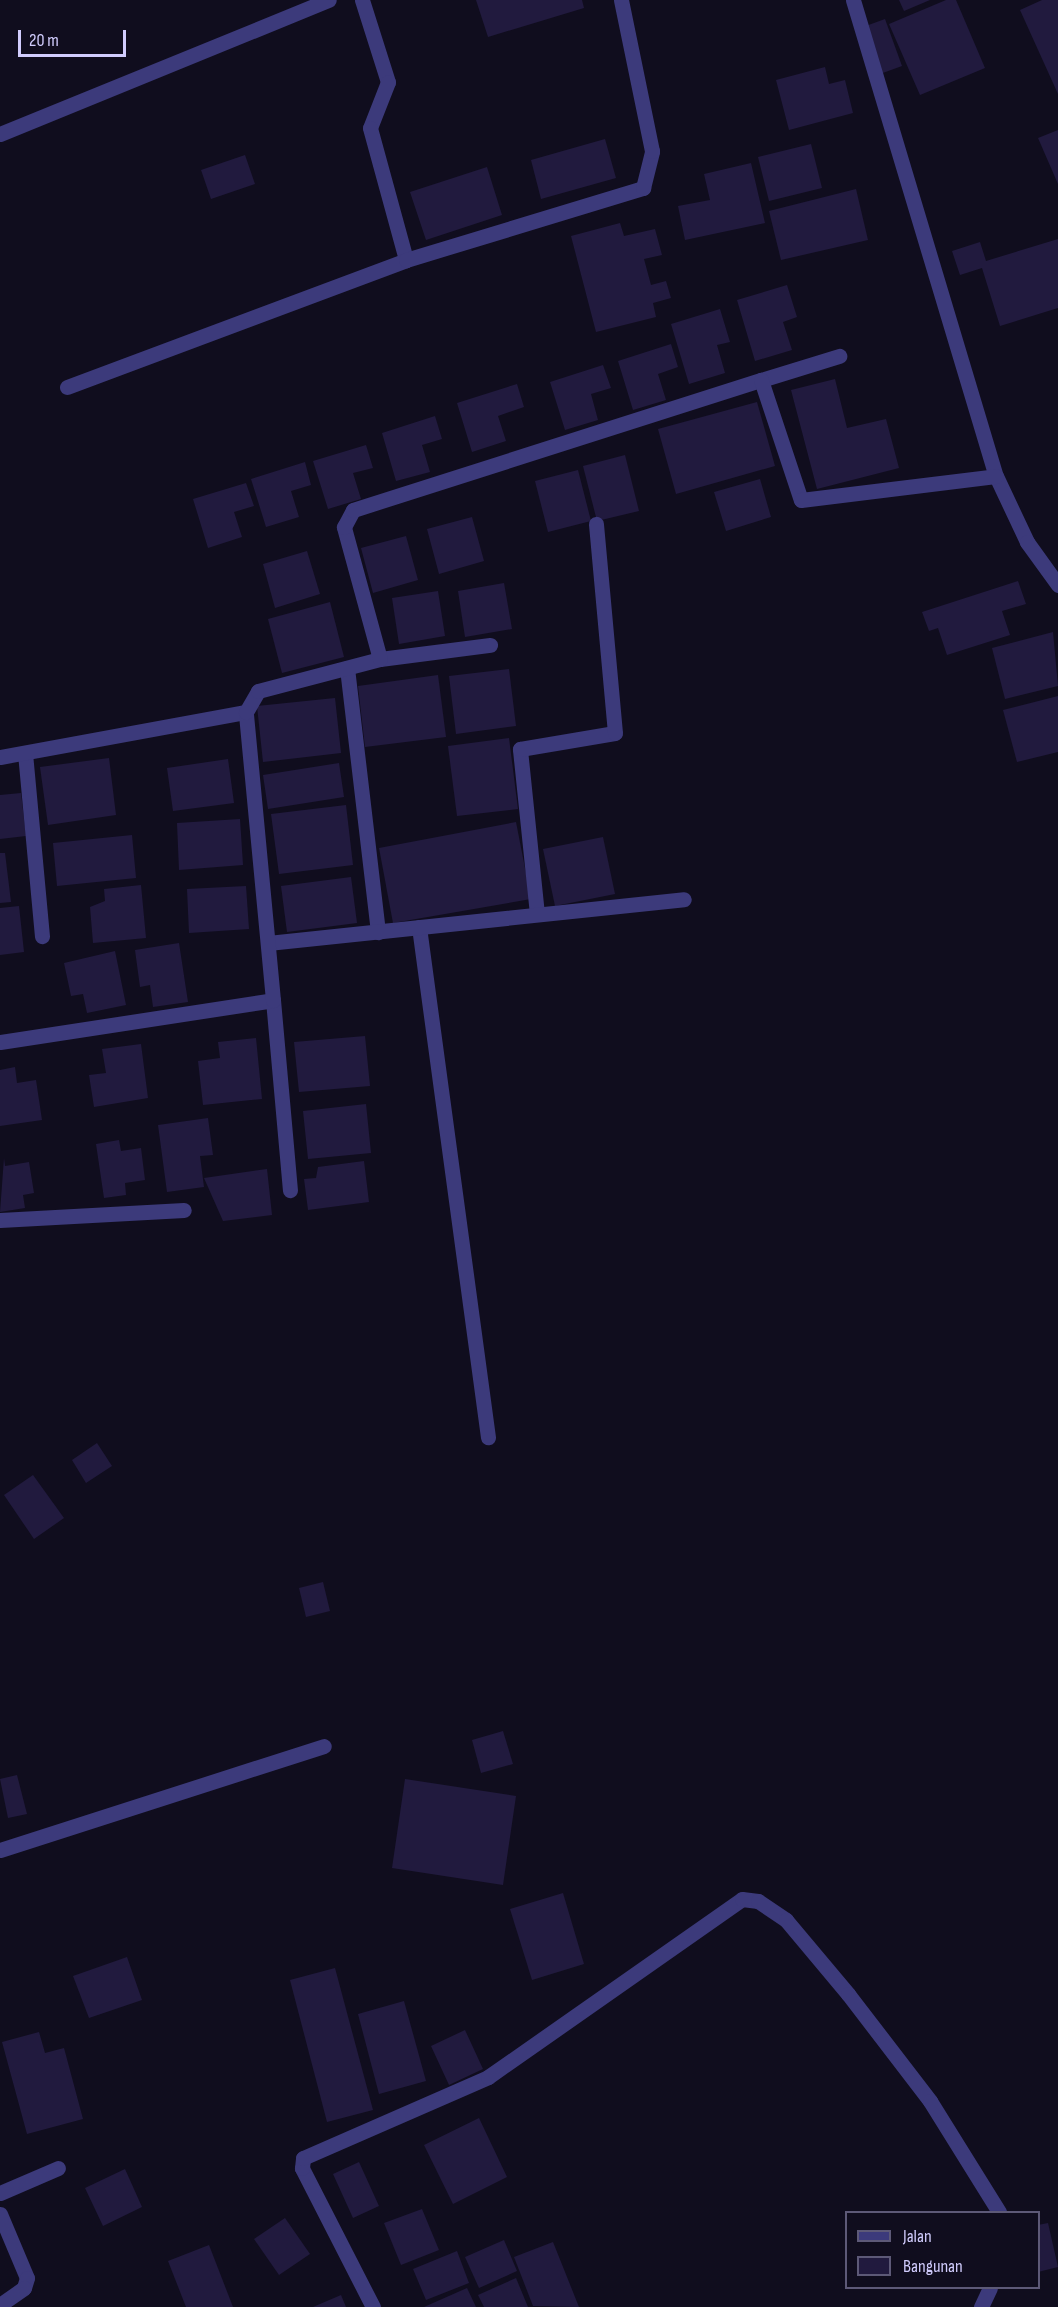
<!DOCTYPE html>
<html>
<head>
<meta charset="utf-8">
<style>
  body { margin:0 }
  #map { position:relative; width:1058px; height:2307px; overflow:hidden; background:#100d1e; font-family:"Sofia Sans Condensed",sans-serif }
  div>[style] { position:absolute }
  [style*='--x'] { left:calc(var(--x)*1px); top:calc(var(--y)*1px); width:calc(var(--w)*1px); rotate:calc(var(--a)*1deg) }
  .building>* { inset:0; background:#211a3e }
  .street>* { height:15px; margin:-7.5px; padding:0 7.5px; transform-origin:7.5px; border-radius:7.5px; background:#3c3a7b }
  span { translate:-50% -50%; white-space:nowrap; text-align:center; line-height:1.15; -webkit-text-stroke:4.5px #100d1e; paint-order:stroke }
  .legend { position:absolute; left:845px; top:2211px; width:195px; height:78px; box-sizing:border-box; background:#100d1e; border:2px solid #5d5977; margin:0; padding:8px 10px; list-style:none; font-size:18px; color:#d1ccfd }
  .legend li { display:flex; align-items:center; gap:12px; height:30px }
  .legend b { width:30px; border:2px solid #5d5977 }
  .scale { position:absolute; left:18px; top:30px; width:108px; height:27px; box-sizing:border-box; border:3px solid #d1ccfd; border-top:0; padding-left:8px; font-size:18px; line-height:21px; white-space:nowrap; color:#d1ccfd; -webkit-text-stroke:4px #100d1e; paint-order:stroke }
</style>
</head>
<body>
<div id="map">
  <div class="building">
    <i style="clip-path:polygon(476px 0,582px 0,584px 8px,488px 37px)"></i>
    <i style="clip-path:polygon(899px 0,930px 0,904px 11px)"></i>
    <i style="clip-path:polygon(946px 0,956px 0,985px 68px,920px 95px,889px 24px)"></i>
    <i style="clip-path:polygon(1042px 0,1058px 0,1058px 94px,1020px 10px)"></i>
    <i style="clip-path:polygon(885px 19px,902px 66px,880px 74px,863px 27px)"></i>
    <i style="clip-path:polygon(825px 67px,829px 84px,845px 80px,853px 113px,789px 130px,776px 80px)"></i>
    <i style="clip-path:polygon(1058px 130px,1058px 184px,1038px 138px)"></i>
    <i style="clip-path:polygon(605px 139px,616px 178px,541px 199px,531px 160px)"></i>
    <i style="clip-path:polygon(811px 144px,822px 188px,769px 201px,758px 157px)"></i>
    <i style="clip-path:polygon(245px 155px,255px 184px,211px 199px,201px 170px)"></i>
    <i style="clip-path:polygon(751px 163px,765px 223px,685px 240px,678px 206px,710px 200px,704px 174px)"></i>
    <i style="clip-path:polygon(487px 167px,502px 215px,426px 240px,410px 192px)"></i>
    <i style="clip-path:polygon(856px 189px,868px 240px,781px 260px,769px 211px)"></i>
    <i style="clip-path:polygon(620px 223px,624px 236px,655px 229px,662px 255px,644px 259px,651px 285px,666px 281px,671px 298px,653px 303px,656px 317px,596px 332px,571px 236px)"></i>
    <i style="clip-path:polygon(1058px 239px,1058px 308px,1000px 326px,982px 268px,960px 275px,952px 251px,980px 242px,986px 261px)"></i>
    <i style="clip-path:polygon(787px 285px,797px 317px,783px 322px,792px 350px,755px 361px,737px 300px)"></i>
    <i style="clip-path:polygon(720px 309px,730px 342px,717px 345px,725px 373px,689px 384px,671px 324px)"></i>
    <i style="clip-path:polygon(671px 344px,678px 367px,658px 374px,666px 400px,633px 410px,618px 361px)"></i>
    <i style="clip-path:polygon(603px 365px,611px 388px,591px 394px,598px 420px,565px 430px,550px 382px)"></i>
    <i style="clip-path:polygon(835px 379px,847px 428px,886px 419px,899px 468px,817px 489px,791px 390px)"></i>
    <i style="clip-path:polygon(517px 384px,524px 407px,498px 416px,506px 441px,472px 452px,457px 403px)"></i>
    <i style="clip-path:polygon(757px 402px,775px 466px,676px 494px,658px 429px)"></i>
    <i style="clip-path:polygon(435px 416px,442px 439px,422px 445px,430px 472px,396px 481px,382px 433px)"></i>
    <i style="clip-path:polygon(366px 445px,373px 468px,353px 473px,361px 499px,328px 509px,313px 461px)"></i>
    <i style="clip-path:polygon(625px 455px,639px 511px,597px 521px,583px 466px)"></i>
    <i style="clip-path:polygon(305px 462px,311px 485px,291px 491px,299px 517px,266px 527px,251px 479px)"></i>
    <i style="clip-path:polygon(578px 470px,591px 521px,548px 532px,535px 481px)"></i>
    <i style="clip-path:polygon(760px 479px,771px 517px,726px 531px,714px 492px)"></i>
    <i style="clip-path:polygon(246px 483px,254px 506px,234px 512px,242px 537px,208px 548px,193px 499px)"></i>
    <i style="clip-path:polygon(472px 517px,484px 561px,439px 574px,427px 529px)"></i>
    <i style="clip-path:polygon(406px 536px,418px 580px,373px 593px,361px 548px)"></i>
    <i style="clip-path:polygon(307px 551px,320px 594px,275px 608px,263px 564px)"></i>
    <i style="clip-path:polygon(1018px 581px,1026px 604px,1002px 611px,1010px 635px,947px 655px,938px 628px,929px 631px,922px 612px)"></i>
    <i style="clip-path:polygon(504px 583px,512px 629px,465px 637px,458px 591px)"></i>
    <i style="clip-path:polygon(438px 591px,445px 636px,399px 644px,392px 598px)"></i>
    <i style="clip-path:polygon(330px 602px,344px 657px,282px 673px,268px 619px)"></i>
    <i style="clip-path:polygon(1053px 632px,1058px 686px,1005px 699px,992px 648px)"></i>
    <i style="clip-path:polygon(509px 669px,516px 726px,456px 734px,449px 676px)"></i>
    <i style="clip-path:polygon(438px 675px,446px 737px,365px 747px,358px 686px)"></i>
    <i style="clip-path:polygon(1058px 696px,1058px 752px,1017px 762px,1003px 710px)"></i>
    <i style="clip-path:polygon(335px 698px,341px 753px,263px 762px,257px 706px)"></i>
    <i style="clip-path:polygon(509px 738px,518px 809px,457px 816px,448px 746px)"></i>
    <i style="clip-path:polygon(109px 758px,116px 815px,48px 825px,40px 767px)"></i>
    <i style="clip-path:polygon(228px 759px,234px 803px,173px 811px,167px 768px)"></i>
    <i style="clip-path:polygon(339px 763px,344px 797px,268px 809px,263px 775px)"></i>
    <i style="clip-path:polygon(21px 793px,26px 836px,0 839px,0 795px)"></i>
    <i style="clip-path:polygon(346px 805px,353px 865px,279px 874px,271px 814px)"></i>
    <i style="clip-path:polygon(240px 819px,243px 865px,179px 870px,177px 823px)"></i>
    <i style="clip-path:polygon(516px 822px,531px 899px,393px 923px,379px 848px)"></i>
    <i style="clip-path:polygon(132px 835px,136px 878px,57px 886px,53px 843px)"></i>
    <i style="clip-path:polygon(603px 837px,615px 894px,555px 906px,543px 849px)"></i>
    <i style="clip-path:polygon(0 853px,5px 853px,11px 902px,0 903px)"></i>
    <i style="clip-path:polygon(351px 877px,357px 923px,287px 932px,281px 886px)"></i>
    <i style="clip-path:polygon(141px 885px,146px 938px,93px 943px,90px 907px,105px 901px,104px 889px)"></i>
    <i style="clip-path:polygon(246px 886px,249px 929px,189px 933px,187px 889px)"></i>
    <i style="clip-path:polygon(19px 906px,24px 952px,0 955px,0 908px)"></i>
    <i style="clip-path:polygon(179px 943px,188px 1002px,153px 1007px,150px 985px,140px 987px,135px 950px)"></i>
    <i style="clip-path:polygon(115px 951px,126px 1005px,87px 1013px,83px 994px,71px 996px,64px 963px)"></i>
    <i style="clip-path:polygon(365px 1036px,370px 1086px,299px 1092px,294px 1042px)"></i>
    <i style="clip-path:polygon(256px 1038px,262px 1099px,203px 1105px,198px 1061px,220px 1058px,218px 1042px)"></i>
    <i style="clip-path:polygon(141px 1044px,148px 1098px,94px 1107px,89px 1075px,106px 1073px,102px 1049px)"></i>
    <i style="clip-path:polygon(15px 1067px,17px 1083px,36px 1080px,42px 1120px,0 1126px,0 1070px)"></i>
    <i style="clip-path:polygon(366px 1104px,371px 1153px,308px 1159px,303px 1111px)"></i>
    <i style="clip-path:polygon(208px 1118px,213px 1155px,200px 1156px,204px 1187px,167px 1192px,158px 1125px)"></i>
    <i style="clip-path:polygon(119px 1140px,121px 1151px,141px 1148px,145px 1180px,125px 1183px,126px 1195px,104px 1198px,96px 1144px)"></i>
    <i style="clip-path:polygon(4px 1158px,5px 1166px,29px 1162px,34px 1193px,23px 1195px,25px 1208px,0 1212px)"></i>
    <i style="clip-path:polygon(364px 1161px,369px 1202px,308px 1210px,304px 1179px,316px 1178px,318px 1167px)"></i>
    <i style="clip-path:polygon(267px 1169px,272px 1215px,223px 1221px,204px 1178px)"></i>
    <i style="clip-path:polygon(97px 1443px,112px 1466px,86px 1483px,72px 1460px)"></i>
    <i style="clip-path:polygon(33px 1475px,64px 1518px,34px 1539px,4px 1495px)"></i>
    <i style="clip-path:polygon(323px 1582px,330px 1611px,306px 1617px,299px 1588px)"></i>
    <i style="clip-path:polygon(503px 1731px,513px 1764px,481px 1773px,472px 1740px)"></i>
    <i style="clip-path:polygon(17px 1775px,27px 1814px,8px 1818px,0 1779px)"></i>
    <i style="clip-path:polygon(405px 1779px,516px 1796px,503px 1885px,392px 1868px)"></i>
    <i style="clip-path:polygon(563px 1893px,584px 1964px,532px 1980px,510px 1909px)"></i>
    <i style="clip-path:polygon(127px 1957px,142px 2000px,89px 2018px,73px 1976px)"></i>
    <i style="clip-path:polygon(335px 1968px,373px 2110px,327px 2122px,290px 1980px)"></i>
    <i style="clip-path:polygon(404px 2001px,426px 2081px,379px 2094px,358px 2014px)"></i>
    <i style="clip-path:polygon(465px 2030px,483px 2069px,449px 2085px,431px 2046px)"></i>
    <i style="clip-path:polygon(39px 2032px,45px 2053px,64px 2048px,83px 2119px,27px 2134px,2px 2042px)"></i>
    <i style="clip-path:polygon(479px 2118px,507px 2177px,453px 2204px,424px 2145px)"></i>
    <i style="clip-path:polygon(359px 2162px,379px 2206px,353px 2218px,333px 2174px)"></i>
    <i style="clip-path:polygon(125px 2169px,142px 2207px,103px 2226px,85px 2188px)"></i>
    <i style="clip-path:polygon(422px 2209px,439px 2250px,401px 2265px,384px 2223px)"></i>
    <i style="clip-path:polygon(285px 2218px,310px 2254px,279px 2275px,254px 2239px)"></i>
    <i style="clip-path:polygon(1048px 2223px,1058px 2267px,1038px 2272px,1038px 2225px)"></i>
    <i style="clip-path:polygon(504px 2240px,517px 2271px,479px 2288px,465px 2257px)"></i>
    <i style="clip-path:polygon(553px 2242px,579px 2307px,533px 2306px,514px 2257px)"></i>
    <i style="clip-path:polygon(209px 2245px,233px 2307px,186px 2307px,168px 2261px)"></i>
    <i style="clip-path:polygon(457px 2251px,469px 2283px,426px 2300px,413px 2269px)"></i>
    <i style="clip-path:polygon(516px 2278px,528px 2307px,484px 2307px,478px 2295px)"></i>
    <i style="clip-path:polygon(467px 2288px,476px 2307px,424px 2307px)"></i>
    <i style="clip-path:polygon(341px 2295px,346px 2307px,313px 2307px)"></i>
  </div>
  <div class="street">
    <i style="--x:362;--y:0;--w:86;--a:72.4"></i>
    <i style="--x:388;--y:82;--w:49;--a:111.4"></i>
    <i style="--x:370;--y:128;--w:137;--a:74.7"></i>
    <i style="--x:853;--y:0;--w:497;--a:73.3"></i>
    <i style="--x:996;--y:476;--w:73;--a:64.8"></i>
    <i style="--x:1027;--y:542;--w:53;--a:54.2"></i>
    <i style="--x:0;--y:134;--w:355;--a:-22.2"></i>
    <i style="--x:761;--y:380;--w:82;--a:-17.1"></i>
    <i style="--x:67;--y:387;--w:362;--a:-20.5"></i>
    <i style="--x:406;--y:260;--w:248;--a:-16.9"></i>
    <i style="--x:643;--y:188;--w:38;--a:-76"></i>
    <i style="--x:652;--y:151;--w:154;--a:-101.6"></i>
    <i style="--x:380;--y:659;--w:111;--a:-7.3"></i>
    <i style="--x:347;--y:668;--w:266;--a:83.3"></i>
    <i style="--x:25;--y:753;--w:184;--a:84.7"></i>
    <i style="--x:0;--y:757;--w:250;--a:-10.4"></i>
    <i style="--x:537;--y:914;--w:166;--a:-95.9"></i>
    <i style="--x:520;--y:749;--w:96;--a:-9.6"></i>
    <i style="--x:615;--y:733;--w:210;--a:-95.2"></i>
    <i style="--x:419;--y:927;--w:515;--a:82.3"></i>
    <i style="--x:268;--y:943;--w:418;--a:-6"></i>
    <i style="--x:273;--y:1000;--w:191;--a:84.9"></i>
    <i style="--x:0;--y:1042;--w:276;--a:-8.7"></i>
    <i style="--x:273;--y:1000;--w:289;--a:-95.4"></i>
    <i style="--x:246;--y:712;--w:24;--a:-60"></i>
    <i style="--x:258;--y:691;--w:126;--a:-14.7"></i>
    <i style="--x:380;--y:659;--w:137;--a:-105.3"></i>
    <i style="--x:344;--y:527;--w:19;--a:-62"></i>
    <i style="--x:353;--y:510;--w:428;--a:-17.7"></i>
    <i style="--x:761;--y:380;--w:126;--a:71.6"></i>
    <i style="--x:801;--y:500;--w:196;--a:-7"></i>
    <i style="--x:0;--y:1220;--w:184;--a:-3.1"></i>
    <i style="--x:0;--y:1850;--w:340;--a:-17.8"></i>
    <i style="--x:0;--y:2193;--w:63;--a:-23.3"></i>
    <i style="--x:0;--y:2214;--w:69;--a:67.1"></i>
    <i style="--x:27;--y:2278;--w:10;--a:107"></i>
    <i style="--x:24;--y:2288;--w:29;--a:145"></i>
    <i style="--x:373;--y:2307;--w:156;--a:-117.1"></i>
    <i style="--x:302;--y:2168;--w:10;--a:-84"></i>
    <i style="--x:303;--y:2158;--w:202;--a:-23.6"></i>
    <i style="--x:488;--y:2077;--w:310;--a:-35"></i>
    <i style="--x:742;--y:1899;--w:16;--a:7"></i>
    <i style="--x:758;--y:1901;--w:34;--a:34"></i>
    <i style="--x:786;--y:1920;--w:97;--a:50"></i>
    <i style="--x:848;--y:1994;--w:135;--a:52.5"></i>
    <i style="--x:930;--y:2101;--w:131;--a:58.1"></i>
    <i style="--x:981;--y:2307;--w:21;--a:-65"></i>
  </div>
  <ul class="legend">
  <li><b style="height:8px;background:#3c3a7b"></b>Jalan</li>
  <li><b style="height:16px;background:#211a3e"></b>Bangunan</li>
  </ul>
  <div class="scale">20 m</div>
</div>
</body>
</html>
